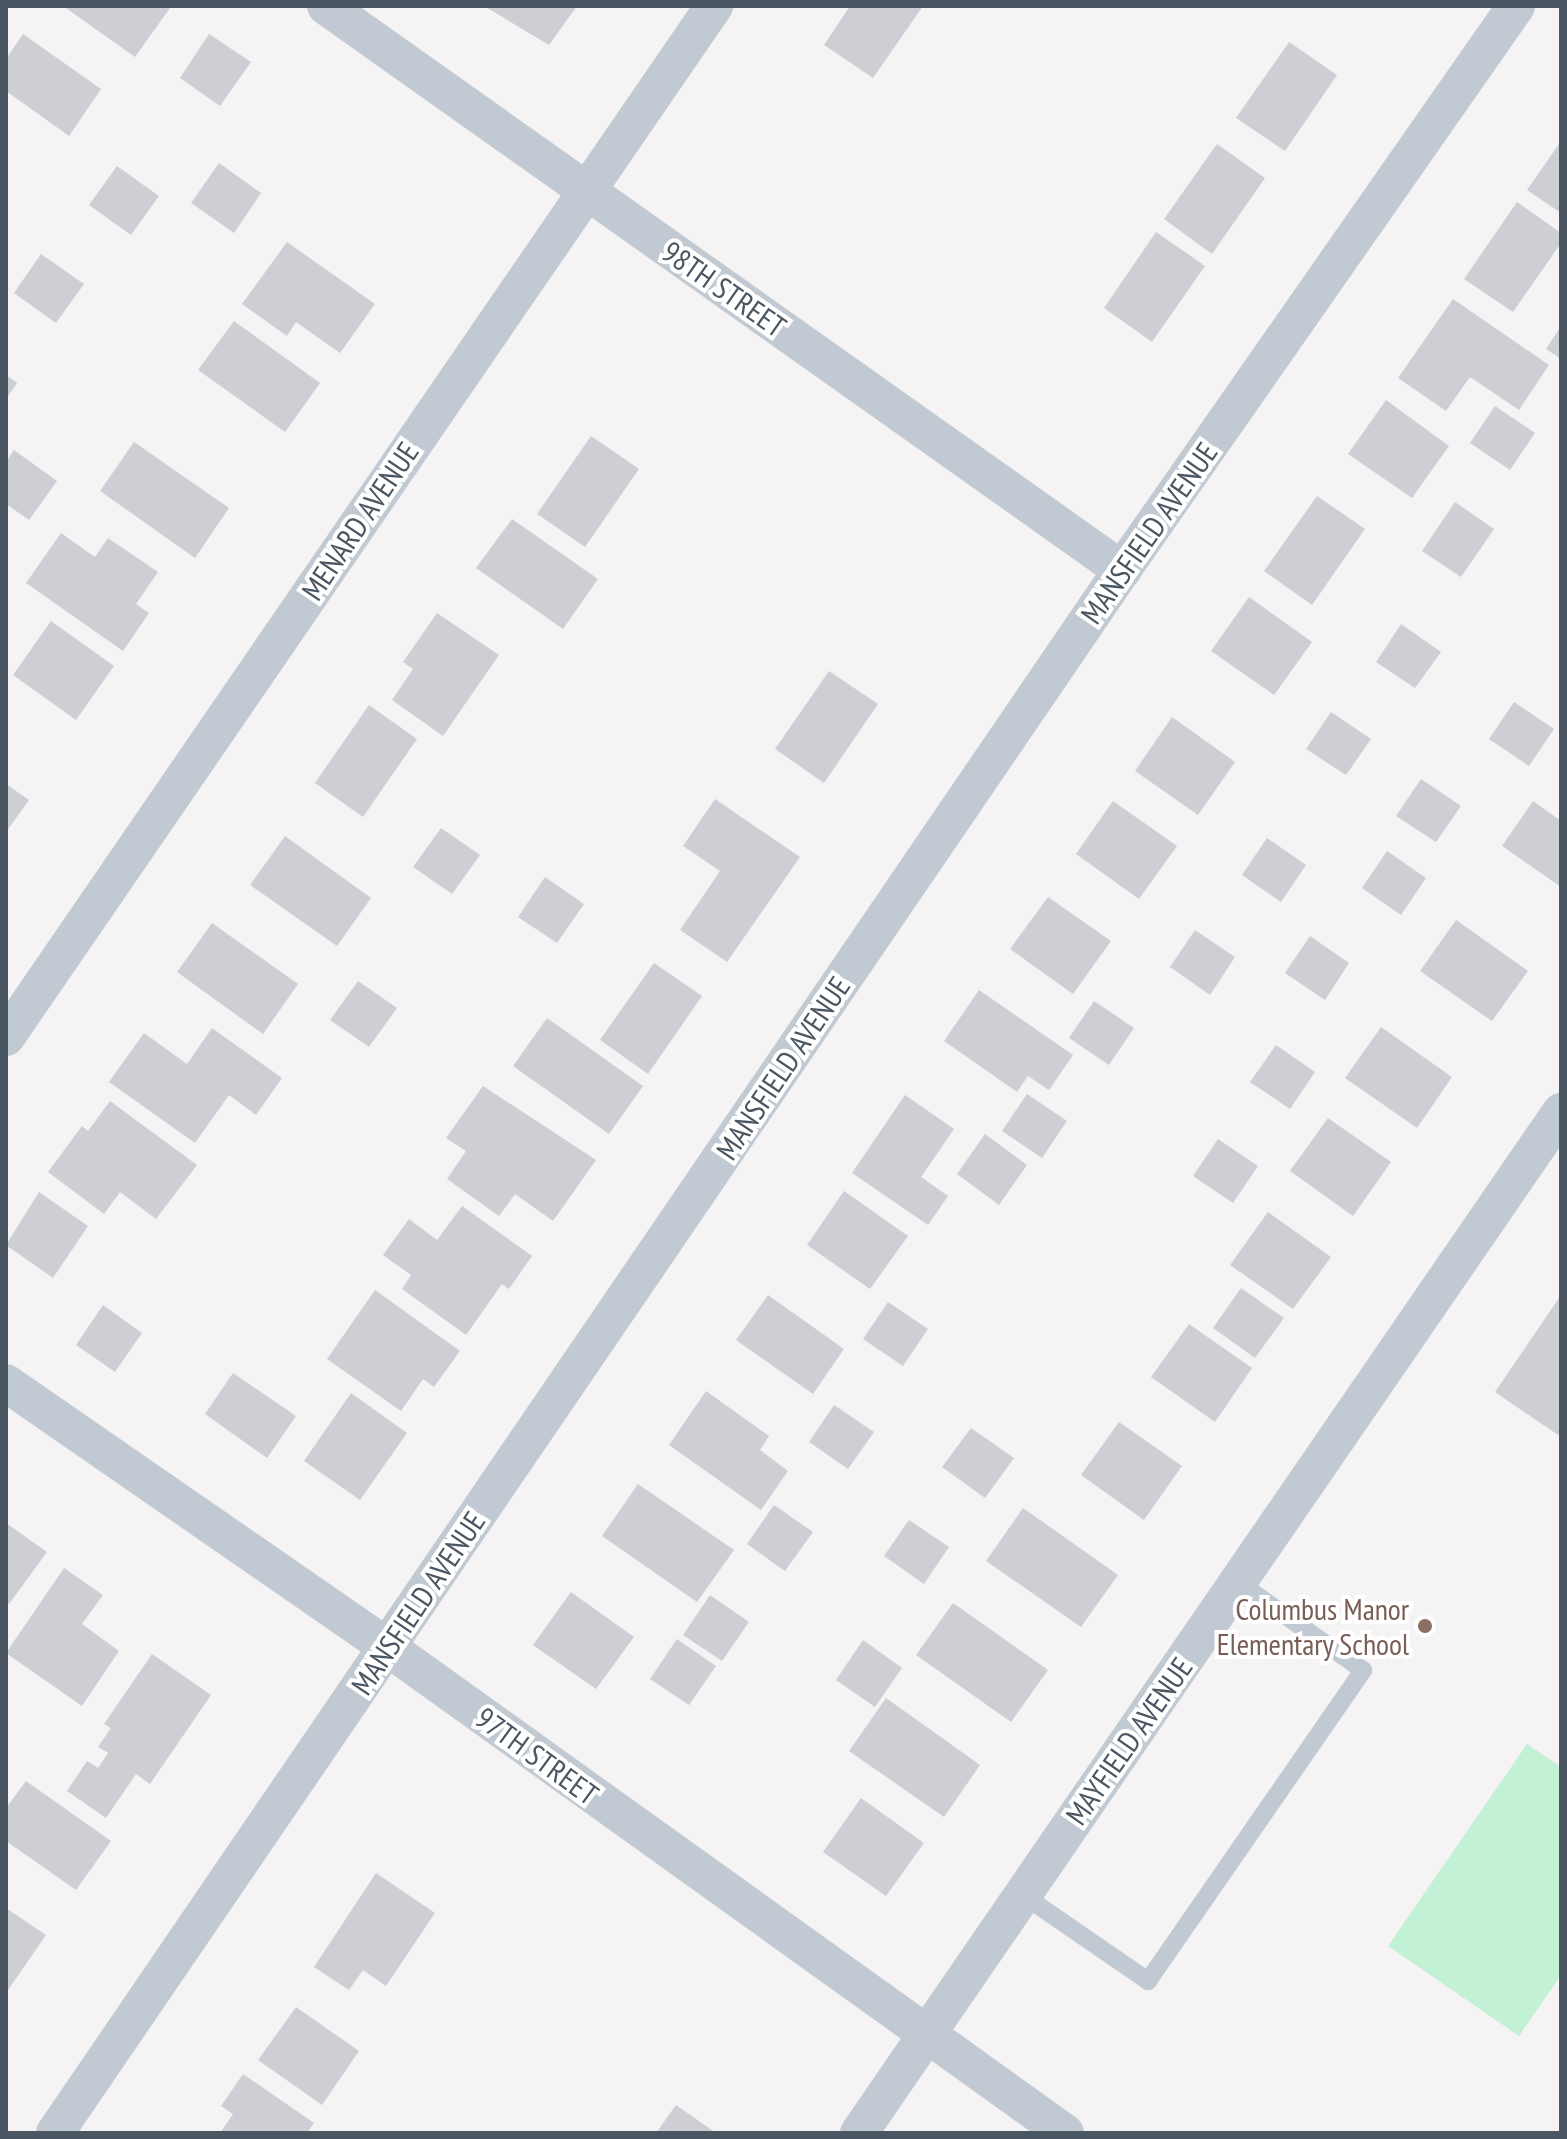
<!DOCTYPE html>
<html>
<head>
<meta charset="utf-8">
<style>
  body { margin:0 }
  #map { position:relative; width:1567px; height:2139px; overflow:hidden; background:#f5f3f3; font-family:"PT Sans Narrow",sans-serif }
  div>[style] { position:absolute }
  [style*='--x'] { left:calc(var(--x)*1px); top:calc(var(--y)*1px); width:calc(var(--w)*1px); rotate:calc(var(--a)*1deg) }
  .green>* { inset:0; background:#c3f1d5 }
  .building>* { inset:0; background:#cdcfd5 }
  .service>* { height:18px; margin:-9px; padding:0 9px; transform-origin:9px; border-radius:9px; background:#c1cad2 }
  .minor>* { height:38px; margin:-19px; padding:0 19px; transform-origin:19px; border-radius:19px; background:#c1cad2 }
  .dots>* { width:22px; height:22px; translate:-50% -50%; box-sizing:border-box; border:4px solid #fff; border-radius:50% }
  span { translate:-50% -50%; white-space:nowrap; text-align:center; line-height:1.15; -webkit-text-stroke:8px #fff; paint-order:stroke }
  .street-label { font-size:30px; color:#4a5661 }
  .education-label { font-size:30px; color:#785e54 }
  .right { translate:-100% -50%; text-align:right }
  .frame { position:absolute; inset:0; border:8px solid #4a5661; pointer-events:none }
</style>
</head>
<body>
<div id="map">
  <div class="green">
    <i style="clip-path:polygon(1527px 1744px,1561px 1767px,1561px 1975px,1519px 2036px,1388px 1946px)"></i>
  </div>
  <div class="building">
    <i style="clip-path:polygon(63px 6px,167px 6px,170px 8px,135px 57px)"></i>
    <i style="clip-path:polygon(484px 6px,577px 6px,549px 45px)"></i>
    <i style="clip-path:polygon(850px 6px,923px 6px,873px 78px,824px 45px)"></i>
    <i style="clip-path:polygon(23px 34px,101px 89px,69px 136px,6px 91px,6px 59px)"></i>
    <i style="clip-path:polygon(209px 34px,251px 62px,220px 106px,180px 78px)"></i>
    <i style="clip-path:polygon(1289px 42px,1337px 75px,1285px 151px,1236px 118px)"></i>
    <i style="clip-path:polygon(1561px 141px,1561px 213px,1527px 190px)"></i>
    <i style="clip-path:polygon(1217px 144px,1265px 178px,1212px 254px,1164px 219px)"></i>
    <i style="clip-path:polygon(219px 163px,261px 193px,234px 233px,191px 203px)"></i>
    <i style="clip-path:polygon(117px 166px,159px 196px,131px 235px,89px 205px)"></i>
    <i style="clip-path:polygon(1517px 202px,1561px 233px,1561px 243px,1513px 312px,1464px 279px)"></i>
    <i style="clip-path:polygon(1156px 232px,1205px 266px,1152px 342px,1104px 308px)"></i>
    <i style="clip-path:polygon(287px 242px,375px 304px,340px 353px,296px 322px,287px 336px,242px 304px)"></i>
    <i style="clip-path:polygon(41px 254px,84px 284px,56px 323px,14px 293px)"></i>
    <i style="clip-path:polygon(1453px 299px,1549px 365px,1519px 410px,1470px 377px,1446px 411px,1398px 378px)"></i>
    <i style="clip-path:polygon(234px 321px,320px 383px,285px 432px,198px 370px)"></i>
    <i style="clip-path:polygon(1561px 326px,1561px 359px,1546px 349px)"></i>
    <i style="clip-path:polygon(6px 375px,17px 383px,6px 399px)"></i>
    <i style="clip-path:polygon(1386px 400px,1449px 446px,1412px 498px,1348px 454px)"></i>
    <i style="clip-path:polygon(1495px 406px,1535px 433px,1510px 470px,1470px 443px)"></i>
    <i style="clip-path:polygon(591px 436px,639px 469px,585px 547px,537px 514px)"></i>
    <i style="clip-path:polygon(134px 442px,229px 508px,195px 558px,100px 491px)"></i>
    <i style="clip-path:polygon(14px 450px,57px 481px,29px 520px,6px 504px,6px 462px)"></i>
    <i style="clip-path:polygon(1317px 496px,1365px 529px,1312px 605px,1264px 571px)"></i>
    <i style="clip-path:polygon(1455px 502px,1494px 529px,1461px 577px,1422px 551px)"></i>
    <i style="clip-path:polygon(512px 519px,598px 579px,563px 629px,476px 568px)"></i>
    <i style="clip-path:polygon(61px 533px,95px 557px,108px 538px,158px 572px,136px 604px,149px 613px,123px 651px,26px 583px)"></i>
    <i style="clip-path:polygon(1249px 597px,1312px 642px,1274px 695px,1211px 651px)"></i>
    <i style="clip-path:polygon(437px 613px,499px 655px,443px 736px,392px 700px,413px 669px,403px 662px)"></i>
    <i style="clip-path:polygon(51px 621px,114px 666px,76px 720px,13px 675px)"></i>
    <i style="clip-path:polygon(1401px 624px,1441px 652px,1415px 688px,1376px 662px)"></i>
    <i style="clip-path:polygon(829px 671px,878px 704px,824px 783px,775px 749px)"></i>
    <i style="clip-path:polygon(1514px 702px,1554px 729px,1529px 766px,1489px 739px)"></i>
    <i style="clip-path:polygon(369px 705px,417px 739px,363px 817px,315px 783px)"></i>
    <i style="clip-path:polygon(1331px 712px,1371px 739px,1346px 775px,1306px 749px)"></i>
    <i style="clip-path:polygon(1172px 717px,1235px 762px,1198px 815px,1135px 771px)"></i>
    <i style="clip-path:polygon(1421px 779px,1461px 806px,1436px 842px,1396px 816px)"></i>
    <i style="clip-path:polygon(6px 784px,29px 800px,6px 832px)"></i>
    <i style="clip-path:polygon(715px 799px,800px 857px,727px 962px,680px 930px,720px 871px,683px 846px)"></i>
    <i style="clip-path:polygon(1113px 801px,1177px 846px,1139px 899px,1076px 854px)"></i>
    <i style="clip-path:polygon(1533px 801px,1561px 821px,1561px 887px,1502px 846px)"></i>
    <i style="clip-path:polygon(441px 828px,480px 855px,452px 894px,413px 867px)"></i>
    <i style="clip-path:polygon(285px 836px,371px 898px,337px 946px,250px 885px)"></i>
    <i style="clip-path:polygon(1267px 838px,1306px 865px,1281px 902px,1242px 875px)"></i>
    <i style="clip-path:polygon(1387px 851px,1426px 878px,1401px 915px,1362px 888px)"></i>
    <i style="clip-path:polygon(545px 877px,584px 904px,557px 943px,518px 917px)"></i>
    <i style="clip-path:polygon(1048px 897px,1111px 941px,1073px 994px,1010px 949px)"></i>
    <i style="clip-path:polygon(1456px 920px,1528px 971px,1492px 1021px,1420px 971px)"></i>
    <i style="clip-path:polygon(212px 923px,298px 984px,263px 1034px,177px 972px)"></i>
    <i style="clip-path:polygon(1195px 930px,1235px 957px,1210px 995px,1170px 967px)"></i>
    <i style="clip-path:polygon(1310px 936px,1349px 963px,1325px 1000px,1285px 973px)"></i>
    <i style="clip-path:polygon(654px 963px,702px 996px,648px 1074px,600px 1040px)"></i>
    <i style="clip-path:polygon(358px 981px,397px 1008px,369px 1047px,330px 1020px)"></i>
    <i style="clip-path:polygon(979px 990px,1073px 1055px,1049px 1090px,1028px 1076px,1017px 1092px,944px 1041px)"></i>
    <i style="clip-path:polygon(1094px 1001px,1134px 1028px,1109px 1065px,1069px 1038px)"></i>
    <i style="clip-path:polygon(547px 1018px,643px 1086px,609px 1134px,513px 1066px)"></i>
    <i style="clip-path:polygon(1381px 1027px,1452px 1077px,1417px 1128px,1345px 1078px)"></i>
    <i style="clip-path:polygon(212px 1028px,282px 1078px,256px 1115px,229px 1095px,195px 1143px,109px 1082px,144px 1033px,187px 1064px)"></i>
    <i style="clip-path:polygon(1276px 1045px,1315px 1072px,1290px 1109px,1250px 1082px)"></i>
    <i style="clip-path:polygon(483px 1086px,596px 1160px,553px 1221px,515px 1194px,499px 1216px,447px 1179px,466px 1151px,446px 1138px)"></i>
    <i style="clip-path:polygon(1027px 1094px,1067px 1121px,1042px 1158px,1002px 1131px)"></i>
    <i style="clip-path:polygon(905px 1095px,954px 1129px,921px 1177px,948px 1196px,928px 1225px,852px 1173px)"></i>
    <i style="clip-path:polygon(110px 1101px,197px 1165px,156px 1219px,120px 1192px,104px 1214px,48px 1172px,82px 1126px,88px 1131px)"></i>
    <i style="clip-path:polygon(1328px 1118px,1391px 1162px,1353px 1216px,1290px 1171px)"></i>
    <i style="clip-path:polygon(985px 1134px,1027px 1165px,999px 1205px,957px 1174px)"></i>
    <i style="clip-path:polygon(1218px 1139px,1258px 1166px,1233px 1203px,1193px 1176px)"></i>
    <i style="clip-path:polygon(844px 1191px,908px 1236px,870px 1289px,807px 1245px)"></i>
    <i style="clip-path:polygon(39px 1192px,88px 1226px,53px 1278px,6px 1245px)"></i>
    <i style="clip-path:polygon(462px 1206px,532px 1256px,509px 1289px,502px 1284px,466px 1335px,402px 1289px,411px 1275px,383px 1255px,409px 1219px,437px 1240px)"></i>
    <i style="clip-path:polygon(1268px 1212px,1331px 1257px,1293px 1309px,1230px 1265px)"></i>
    <i style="clip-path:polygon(1241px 1288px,1284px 1318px,1255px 1358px,1213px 1328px)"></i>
    <i style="clip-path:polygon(375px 1290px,460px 1351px,434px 1387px,423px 1379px,401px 1411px,327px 1359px)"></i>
    <i style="clip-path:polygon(768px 1295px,844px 1349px,813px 1394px,736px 1340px)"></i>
    <i style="clip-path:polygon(1561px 1295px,1561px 1437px,1495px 1392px)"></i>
    <i style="clip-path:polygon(888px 1302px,928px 1329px,903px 1366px,863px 1339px)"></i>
    <i style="clip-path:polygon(103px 1305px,142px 1333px,115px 1372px,76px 1345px)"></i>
    <i style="clip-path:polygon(1189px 1324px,1252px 1368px,1215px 1422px,1151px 1377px)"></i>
    <i style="clip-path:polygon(233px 1373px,296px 1416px,267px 1458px,205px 1414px)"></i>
    <i style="clip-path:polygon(706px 1391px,769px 1436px,760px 1450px,788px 1471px,761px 1510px,669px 1445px)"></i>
    <i style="clip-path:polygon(351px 1393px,407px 1433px,360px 1500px,304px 1461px)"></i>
    <i style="clip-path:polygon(834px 1405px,874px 1432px,848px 1469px,809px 1442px)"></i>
    <i style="clip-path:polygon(1119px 1422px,1182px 1466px,1144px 1520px,1081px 1475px)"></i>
    <i style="clip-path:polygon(971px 1428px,1014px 1458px,985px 1498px,942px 1467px)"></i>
    <i style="clip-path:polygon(638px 1484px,734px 1550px,697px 1602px,602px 1536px)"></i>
    <i style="clip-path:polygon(774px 1505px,813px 1532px,785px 1571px,747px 1544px)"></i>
    <i style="clip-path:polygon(1023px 1508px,1118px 1575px,1081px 1627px,986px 1561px)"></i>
    <i style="clip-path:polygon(909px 1520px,949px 1547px,924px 1584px,884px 1556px)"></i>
    <i style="clip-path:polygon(6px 1523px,47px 1552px,9px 1604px,6px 1602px)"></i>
    <i style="clip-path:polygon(64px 1568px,103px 1595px,82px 1624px,119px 1651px,82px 1706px,6px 1653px)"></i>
    <i style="clip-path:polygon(571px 1592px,634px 1637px,596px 1689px,533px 1645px)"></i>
    <i style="clip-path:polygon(710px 1595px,749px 1622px,722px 1661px,683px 1635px)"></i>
    <i style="clip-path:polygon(953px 1603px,1048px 1670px,1011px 1722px,916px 1655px)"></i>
    <i style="clip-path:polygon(677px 1639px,716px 1666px,689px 1705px,650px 1679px)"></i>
    <i style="clip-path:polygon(863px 1640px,902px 1668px,875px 1707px,836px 1680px)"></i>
    <i style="clip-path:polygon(152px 1654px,211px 1695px,150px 1784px,136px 1774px,106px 1818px,67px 1791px,87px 1761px,98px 1768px,108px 1753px,98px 1747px,111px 1728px,104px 1724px)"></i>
    <i style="clip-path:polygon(886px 1698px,980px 1765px,944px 1817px,849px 1751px)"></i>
    <i style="clip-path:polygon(26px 1781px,111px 1841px,76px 1890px,6px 1841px,6px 1808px)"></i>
    <i style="clip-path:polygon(861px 1798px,924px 1843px,886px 1896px,823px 1852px)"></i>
    <i style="clip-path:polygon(376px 1873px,435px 1913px,386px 1986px,363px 1970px,349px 1990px,314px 1967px)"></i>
    <i style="clip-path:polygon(6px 1908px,46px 1935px,6px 1993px)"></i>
    <i style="clip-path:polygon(296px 2007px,359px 2051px,322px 2105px,258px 2060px)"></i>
    <i style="clip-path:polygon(243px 2074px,314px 2123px,307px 2133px,220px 2133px,233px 2114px,221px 2106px)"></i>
    <i style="clip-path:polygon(676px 2105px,716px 2133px,656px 2133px)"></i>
  </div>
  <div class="service">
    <i style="--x:1023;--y:1895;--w:152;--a:34.5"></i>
    <i style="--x:1148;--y:1981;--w:378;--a:-55.3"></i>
    <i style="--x:1363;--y:1670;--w:153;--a:-144.9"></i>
  </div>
  <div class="minor">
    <i style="--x:326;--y:6;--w:976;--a:35.32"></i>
    <i style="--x:6;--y:1037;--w:1251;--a:-55.52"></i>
    <i style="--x:6;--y:1383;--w:464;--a:34.7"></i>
    <i style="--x:387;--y:1647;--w:834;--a:35.63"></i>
    <i style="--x:55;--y:2133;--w:1892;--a:-55.68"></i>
    <i style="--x:1122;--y:570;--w:688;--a:-55.06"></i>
    <i style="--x:859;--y:2133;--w:1239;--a:-55.49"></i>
  </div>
  <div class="dots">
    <i style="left:1425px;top:1626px;background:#8d6e63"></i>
  </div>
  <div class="street-label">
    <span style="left:724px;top:289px;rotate:35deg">98TH STREET</span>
    <span style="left:360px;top:521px;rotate:-56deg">MENARD AVENUE</span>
    <span style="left:1149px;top:533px;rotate:-55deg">MANSFIELD AVENUE</span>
    <span style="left:783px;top:1068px;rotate:-56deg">MANSFIELD AVENUE</span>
    <span style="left:418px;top:1603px;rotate:-56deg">MANSFIELD AVENUE</span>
    <span style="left:1129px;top:1741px;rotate:-55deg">MAYFIELD AVENUE</span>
    <span style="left:537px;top:1756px;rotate:36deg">97TH STREET</span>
  </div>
  <div class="education-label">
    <span class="right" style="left:1409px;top:1626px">Columbus Manor<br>Elementary School</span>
  </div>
  <div class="frame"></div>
</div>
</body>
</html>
